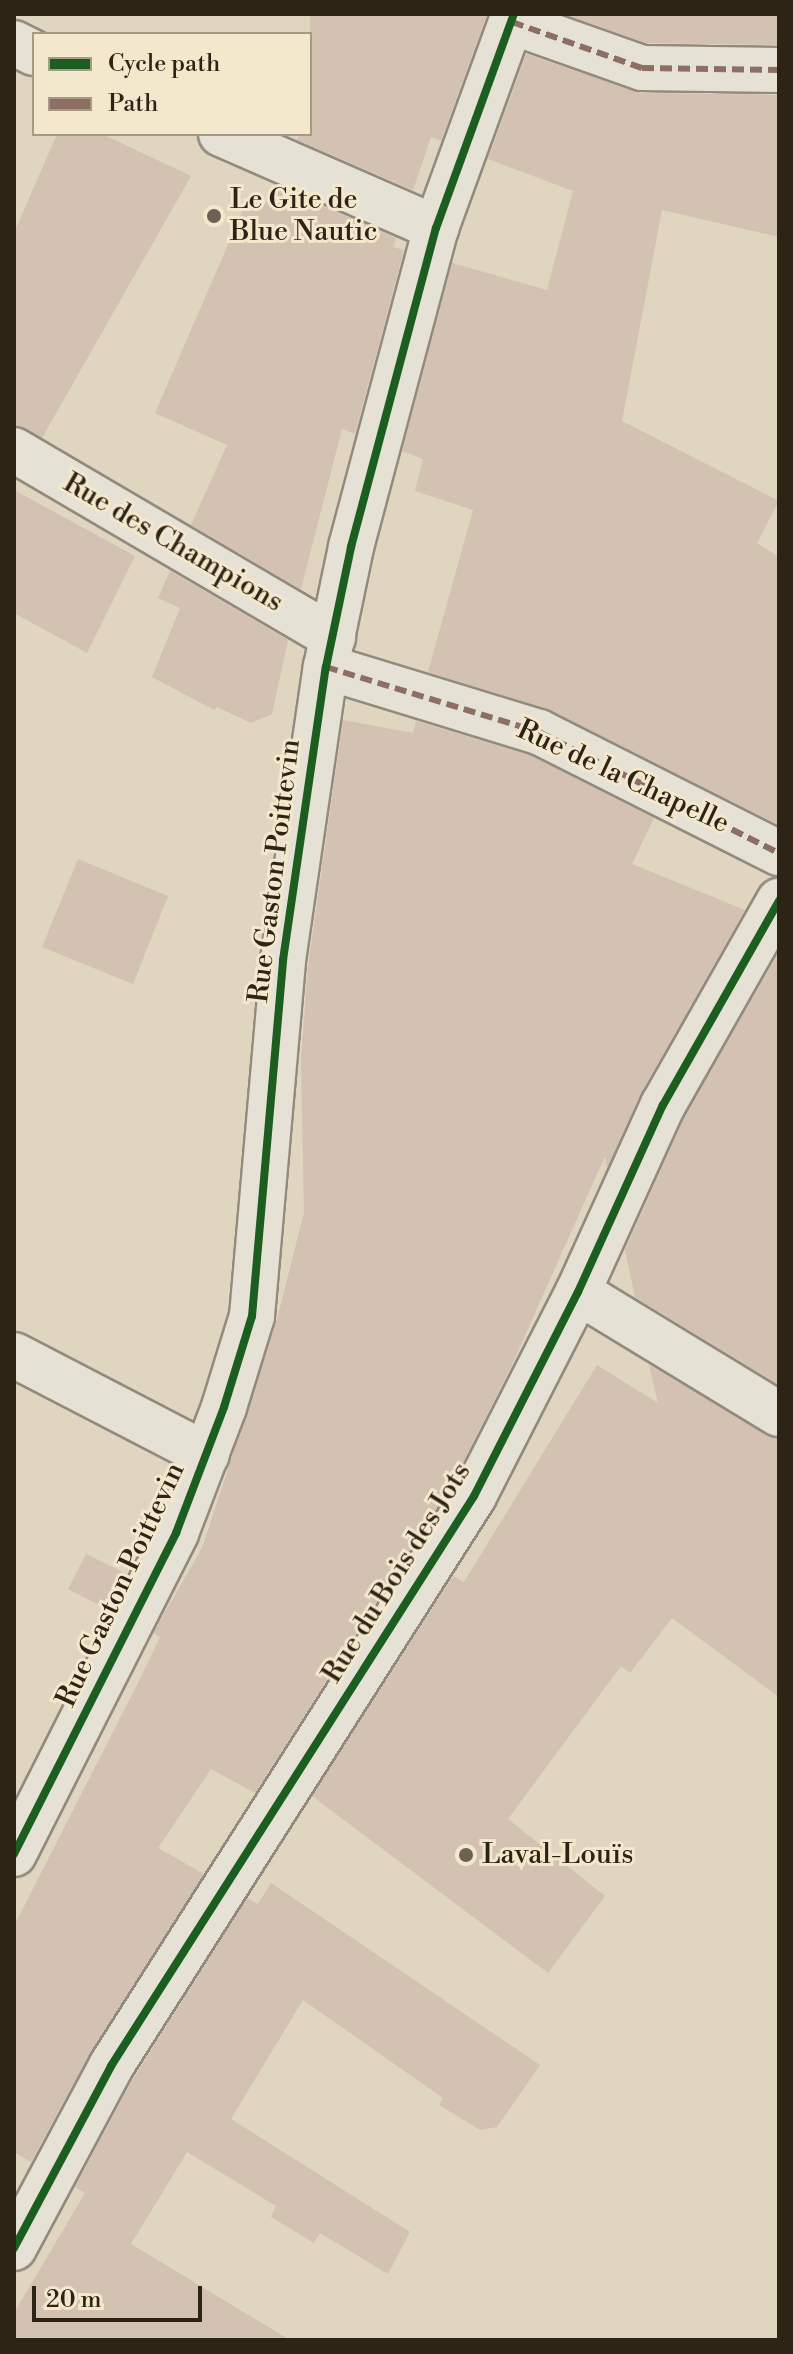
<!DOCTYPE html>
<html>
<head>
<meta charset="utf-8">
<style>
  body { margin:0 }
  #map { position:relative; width:793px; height:2354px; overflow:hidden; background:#e0d5be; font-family:"Libre Bodoni",serif }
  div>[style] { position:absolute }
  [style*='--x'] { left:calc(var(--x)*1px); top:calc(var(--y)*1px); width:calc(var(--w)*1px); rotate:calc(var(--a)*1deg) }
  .building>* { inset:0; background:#d3c1b2 }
  .roads { filter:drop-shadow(2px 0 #928b7d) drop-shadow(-2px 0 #928b7d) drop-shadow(0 2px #928b7d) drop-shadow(0 -2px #928b7d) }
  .minor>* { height:44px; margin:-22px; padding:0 22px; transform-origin:22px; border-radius:22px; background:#e6e1d5 }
  .quiet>* { height:6px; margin-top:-3px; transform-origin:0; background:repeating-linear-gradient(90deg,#8d6e63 0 12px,transparent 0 18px) }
  .cycleway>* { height:8px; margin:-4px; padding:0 4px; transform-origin:4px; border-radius:4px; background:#1b5e20 }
  .dots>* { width:22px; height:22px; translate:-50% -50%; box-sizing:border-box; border:4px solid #f4e8cc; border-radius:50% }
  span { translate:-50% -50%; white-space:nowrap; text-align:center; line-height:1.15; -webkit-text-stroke:6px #f4e8cc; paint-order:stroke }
  .poi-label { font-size:28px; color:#2e2416 }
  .left { translate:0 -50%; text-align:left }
  .street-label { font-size:28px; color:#2e2416 }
  .frame { position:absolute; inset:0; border:16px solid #2e2416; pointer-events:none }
  .legend { position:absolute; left:32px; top:32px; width:280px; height:104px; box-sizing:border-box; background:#f4e8cc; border:2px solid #a59a83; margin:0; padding:10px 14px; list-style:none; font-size:24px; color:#2e2416 }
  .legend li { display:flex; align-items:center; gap:16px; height:40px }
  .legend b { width:40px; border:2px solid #a59a83 }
  .scale { position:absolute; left:32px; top:2286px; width:170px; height:36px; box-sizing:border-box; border:4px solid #2e2416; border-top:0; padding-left:10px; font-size:24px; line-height:28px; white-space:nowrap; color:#2e2416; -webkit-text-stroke:6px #f4e8cc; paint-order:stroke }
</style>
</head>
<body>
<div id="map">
  <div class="building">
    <i style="clip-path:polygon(310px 14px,487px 14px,441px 141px,431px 137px,413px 190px,297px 140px,300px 134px,310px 134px)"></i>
    <i style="clip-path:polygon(564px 14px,779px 14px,779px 45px,646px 43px)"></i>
    <i style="clip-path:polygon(526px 54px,641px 93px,779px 95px,779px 237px,662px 210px,622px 421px,779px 501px,757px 543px,779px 557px,779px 825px,550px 710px,428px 672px,473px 510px,415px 491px,423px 459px,402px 451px,452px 263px,547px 290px,573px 191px,488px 159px)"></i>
    <i style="clip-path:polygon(57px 134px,102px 134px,191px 176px,42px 438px,14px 425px,14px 233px)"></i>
    <i style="clip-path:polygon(275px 185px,396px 238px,393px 247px,404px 250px,355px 434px,342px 429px,301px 589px,191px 525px,227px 445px,155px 413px,249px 196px,266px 203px)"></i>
    <i style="clip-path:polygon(14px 490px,135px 556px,87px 653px,14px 613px)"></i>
    <i style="clip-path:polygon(170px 571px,288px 640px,272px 714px,251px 723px,217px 707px,214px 710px,152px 677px,180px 608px,158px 598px)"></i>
    <i style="clip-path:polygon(343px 720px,413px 733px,416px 721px,530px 755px,654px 818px,632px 864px,745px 910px,641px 1093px,607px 1168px,605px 1156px,511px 1367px,452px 1484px,255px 1793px,211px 1769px,158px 1848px,204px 1874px,90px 2053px,31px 2162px,14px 2152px,14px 1926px,139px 1681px,160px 1637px,153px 1633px,202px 1548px,276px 1323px,304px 1213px,301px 1059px,308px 966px)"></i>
    <i style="clip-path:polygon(78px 859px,168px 896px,133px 984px,42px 947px)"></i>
    <i style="clip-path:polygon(779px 952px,779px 1385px,635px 1297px,625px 1250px,685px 1116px)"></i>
    <i style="clip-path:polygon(597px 1365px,658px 1403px,649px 1365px,779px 1439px,779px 1697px,672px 1618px,630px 1673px,621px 1666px,508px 1819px,605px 1896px,548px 1973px,312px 1796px,453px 1576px,464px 1582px)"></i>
    <i style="clip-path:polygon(86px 1554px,127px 1574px,109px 1610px,68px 1589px)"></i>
    <i style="clip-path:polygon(271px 1883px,540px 2065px,497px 2127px,480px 2130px,439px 2105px,443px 2098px,303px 2000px,231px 2119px,410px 2232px,388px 2274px,320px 2233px,314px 2243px,271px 2217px,276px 2206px,187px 2152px,131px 2244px,290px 2340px,14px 2340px,14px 2313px,85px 2193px,75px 2187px,133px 2079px,247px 1898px,258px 1904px)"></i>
  </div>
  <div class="roads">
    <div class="minor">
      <i style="--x:512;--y:22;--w:138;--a:19.5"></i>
      <i style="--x:642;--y:68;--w:137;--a:0.8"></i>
      <i style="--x:14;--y:43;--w:22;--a:27"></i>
      <i style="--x:221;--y:134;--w:235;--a:23.6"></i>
      <i style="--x:14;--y:450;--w:370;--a:30.4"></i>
      <i style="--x:326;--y:667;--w:223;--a:17"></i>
      <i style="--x:539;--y:732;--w:269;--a:26.8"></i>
      <i style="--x:578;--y:1292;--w:235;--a:31.3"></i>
      <i style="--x:14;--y:1355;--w:217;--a:27.4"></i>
      <i style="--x:14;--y:1854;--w:360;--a:-63.2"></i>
      <i style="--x:176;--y:1533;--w:135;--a:-69.1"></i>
      <i style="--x:224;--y:1407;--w:95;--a:-72.9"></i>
      <i style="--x:252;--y:1316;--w:357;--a:-85"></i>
      <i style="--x:283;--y:960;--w:296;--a:-81.7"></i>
      <i style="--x:326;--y:667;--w:123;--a:-78.2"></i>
      <i style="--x:351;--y:547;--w:330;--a:-75.1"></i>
      <i style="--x:436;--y:228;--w:228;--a:-70"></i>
      <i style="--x:14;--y:2248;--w:206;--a:-61.9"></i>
      <i style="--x:111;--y:2066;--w:676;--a:-57.51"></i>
      <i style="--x:474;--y:1496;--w:229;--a:-63"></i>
      <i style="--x:578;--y:1292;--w:205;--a:-65.6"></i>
      <i style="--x:663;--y:1105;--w:235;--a:-60.4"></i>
    </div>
  </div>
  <div class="quiet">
    <i style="--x:512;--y:22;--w:138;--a:19.5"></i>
    <i style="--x:642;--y:68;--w:137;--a:0.8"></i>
    <i style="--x:326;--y:667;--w:223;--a:17"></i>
    <i style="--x:539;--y:732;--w:269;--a:26.8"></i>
  </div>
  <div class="cycleway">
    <i style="--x:14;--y:1854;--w:360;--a:-63.2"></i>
    <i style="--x:176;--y:1533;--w:135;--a:-69.1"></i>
    <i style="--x:224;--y:1407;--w:95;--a:-72.9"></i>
    <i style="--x:252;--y:1316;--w:357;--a:-85"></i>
    <i style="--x:283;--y:960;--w:296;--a:-81.7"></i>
    <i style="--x:326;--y:667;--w:123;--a:-78.2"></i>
    <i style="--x:351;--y:547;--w:330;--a:-75.1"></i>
    <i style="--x:436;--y:228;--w:228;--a:-70"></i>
    <i style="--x:14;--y:2248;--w:206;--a:-61.9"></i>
    <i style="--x:111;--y:2066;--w:676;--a:-57.51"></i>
    <i style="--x:474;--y:1496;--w:229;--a:-63"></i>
    <i style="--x:578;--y:1292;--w:205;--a:-65.6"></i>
    <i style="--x:663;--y:1105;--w:235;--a:-60.4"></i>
  </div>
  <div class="dots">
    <i style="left:214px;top:216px;background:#6c6251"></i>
    <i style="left:466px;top:1855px;background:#6c6251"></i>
  </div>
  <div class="poi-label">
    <span class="left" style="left:230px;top:216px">Le Gite de<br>Blue Nautic</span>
    <span class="left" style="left:482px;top:1855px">Laval-Louïs</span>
  </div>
  <div class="street-label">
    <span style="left:173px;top:543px;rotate:30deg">Rue des Champions</span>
    <span style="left:623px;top:777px;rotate:25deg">Rue de la Chapelle</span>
    <span style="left:275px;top:871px;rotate:-83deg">Rue Gaston Poittevin</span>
    <span style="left:397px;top:1573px;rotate:-58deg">Rue du Bois des Jots</span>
    <span style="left:121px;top:1585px;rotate:-65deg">Rue Gaston Poittevin</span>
  </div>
  <div class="frame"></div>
  <ul class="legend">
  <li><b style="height:10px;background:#1b5e20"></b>Cycle path</li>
  <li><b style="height:10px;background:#8d6e63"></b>Path</li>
  </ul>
  <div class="scale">20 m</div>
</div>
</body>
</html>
